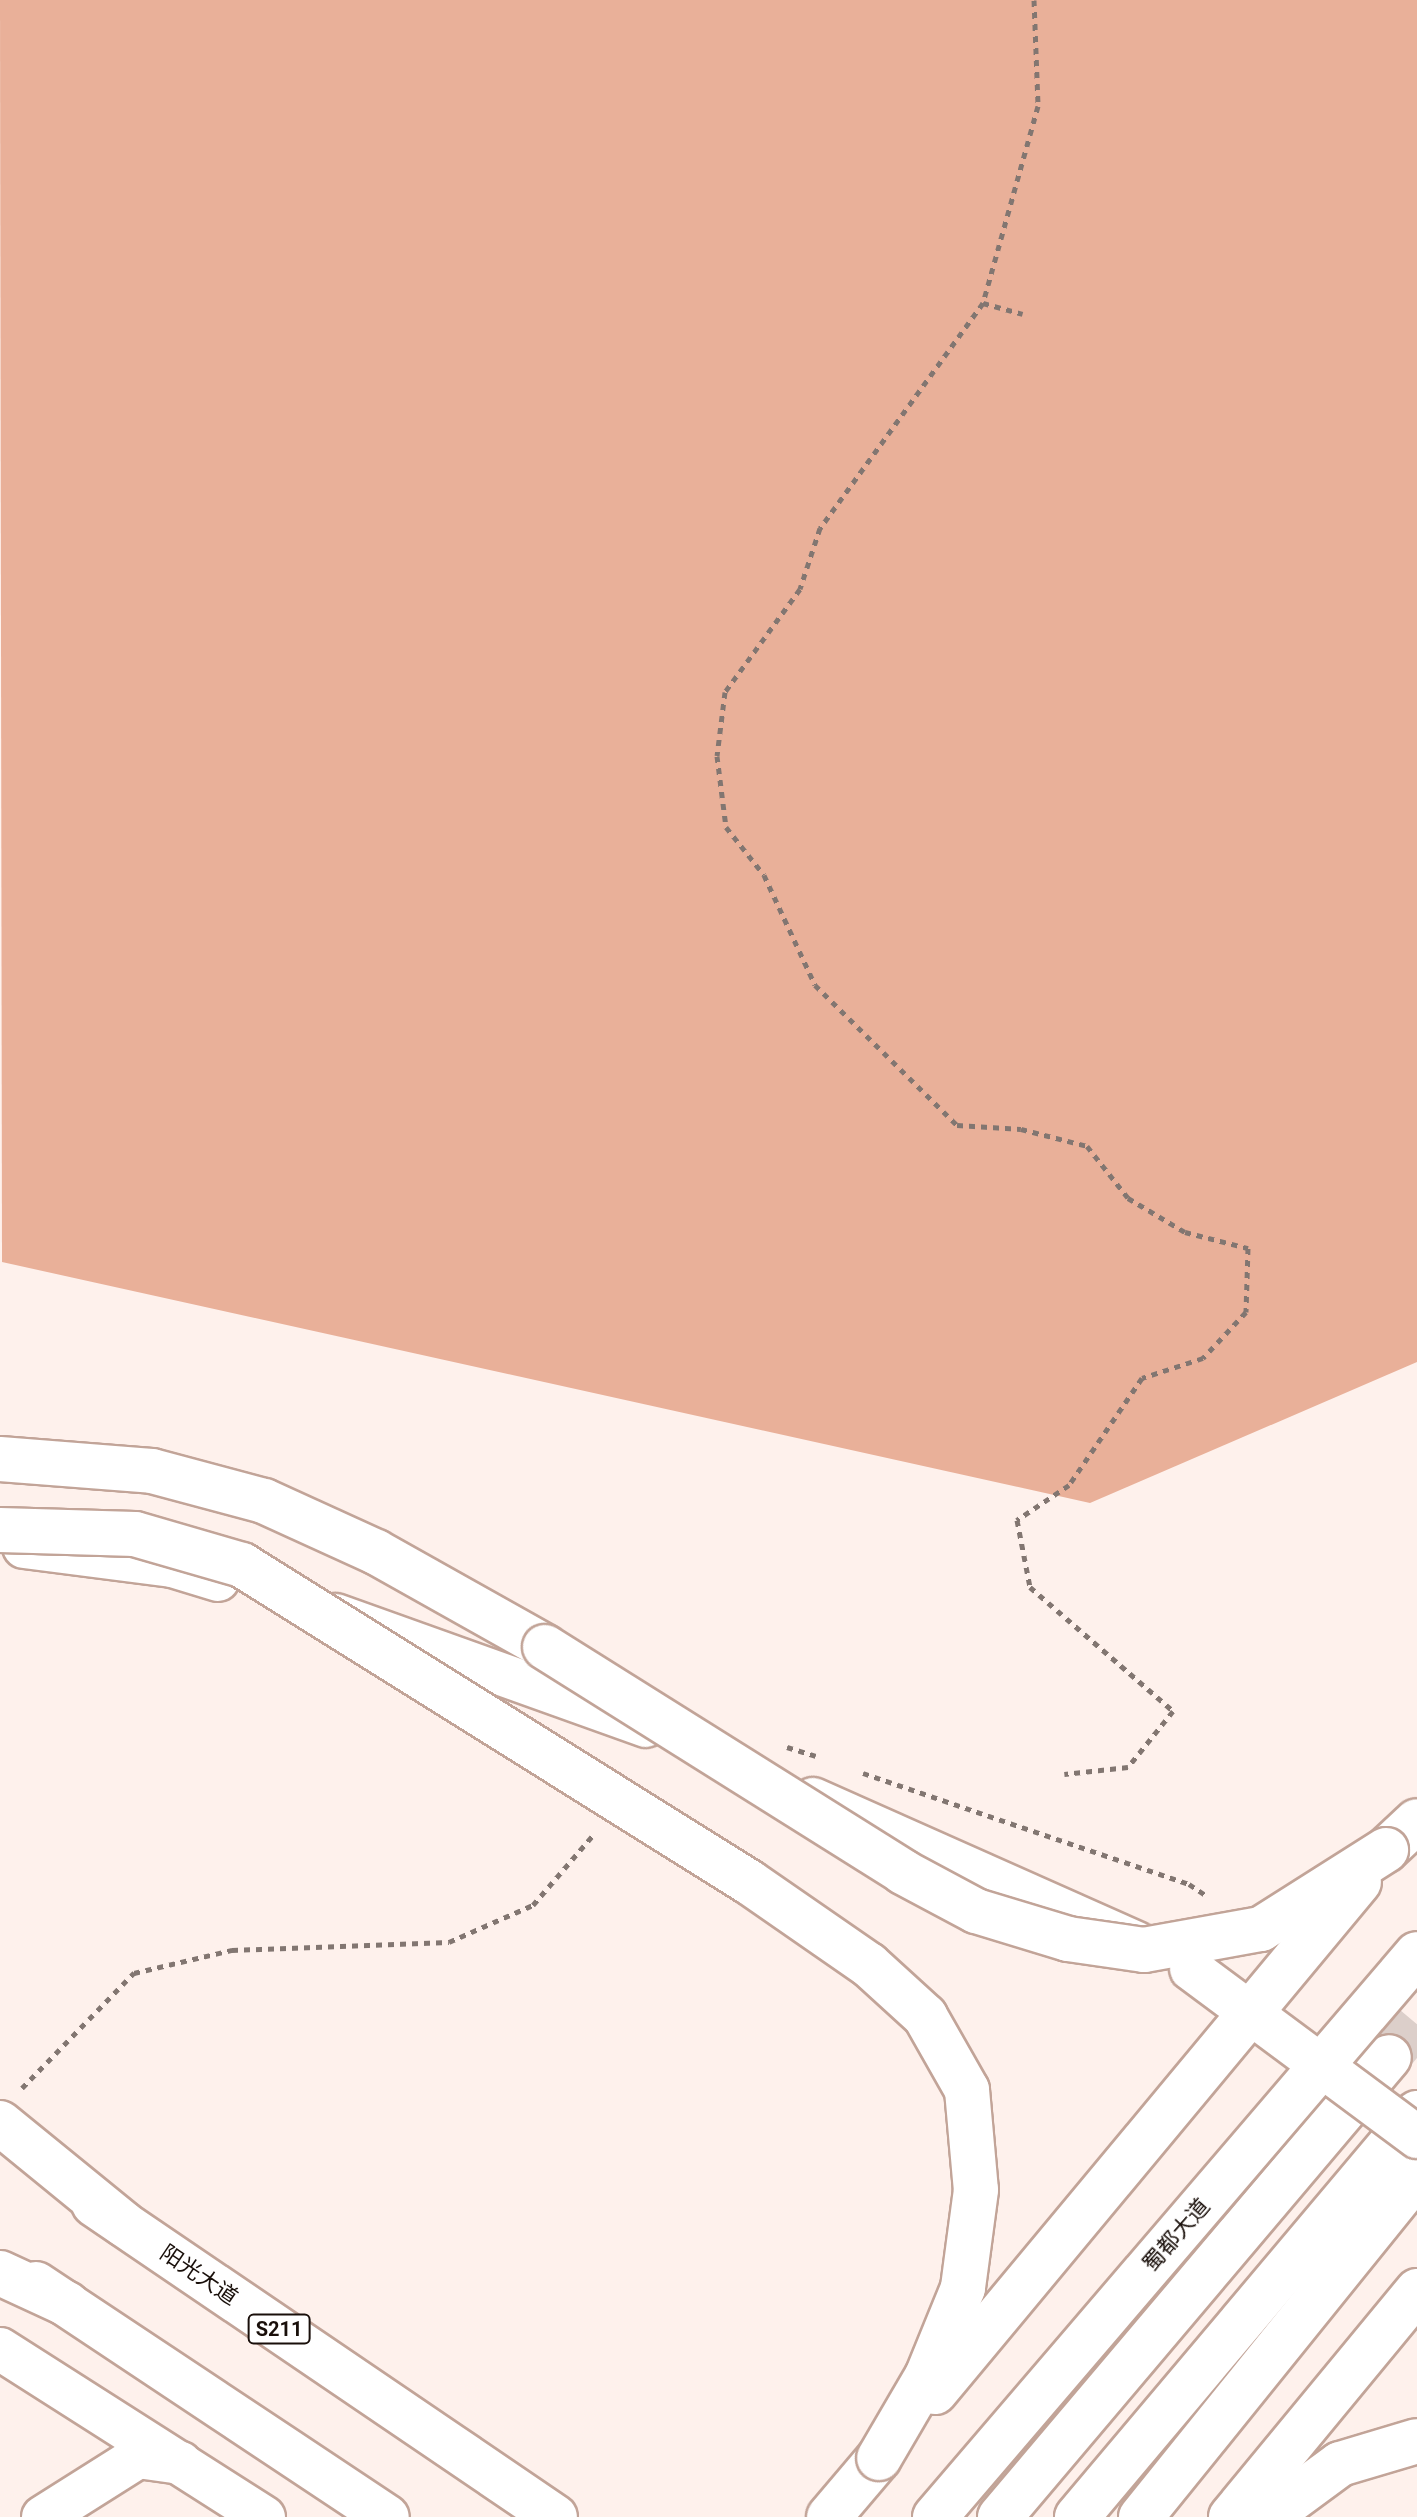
<!DOCTYPE html>
<html>
<head>
<meta charset="utf-8">
<style>
  body { margin:0 }
  #map { position:relative; width:1417px; height:2517px; overflow:hidden; background:#fef1ec; font-family:Roboto,"Noto Sans SC",sans-serif }
  div>[style] { position:absolute }
  [style*='--x'] { left:calc(var(--x)*1px); top:calc(var(--y)*1px); width:calc(var(--w)*1px); rotate:calc(var(--a)*1deg) }
  .forest>* { inset:0; background:#e9b099 }
  .highway-tunnel>* { height:44px; margin-top:-22px; transform-origin:0; background:repeating-linear-gradient(90deg,#dccfca 0 44px,transparent 0 66px) }
  .path>* { height:5px; margin-top:-2.5px; transform-origin:0; background:repeating-linear-gradient(90deg,#827671 0 6px,transparent 0 12px) }
  .roads { filter:drop-shadow(2px 0 #c2a498) drop-shadow(-2px 0 #c2a498) drop-shadow(0 2px #c2a498) drop-shadow(0 -2px #c2a498) }
  .minor>* { height:42px; margin:-21px; padding:0 21px; transform-origin:21px; border-radius:21px; background:#fff }
  .major>* { height:44px; margin:-22px; padding:0 22px; transform-origin:22px; border-radius:22px; background:#fff }
  .highway>* { height:44px; margin:-22px; padding:0 22px; transform-origin:22px; border-radius:22px; background:#fff }
  .bridges { filter:drop-shadow(2px 0 #c2a498) drop-shadow(-2px 0 #c2a498) drop-shadow(0 2px #c2a498) drop-shadow(0 -2px #c2a498) }
  .minor-bridge>* { height:42px; margin:-21px; padding:0 21px; transform-origin:21px; border-radius:21px; background:#fff }
  .highway-bridge>* { height:44px; margin:-22px; padding:0 22px; transform-origin:22px; border-radius:22px; background:#fff }
  span { translate:-50% -50%; white-space:nowrap; text-align:center; line-height:1.15; -webkit-text-stroke:6px #fff; paint-order:stroke }
  .shield-label span { padding:2px 6px; background:#fff; border:2px solid; border-radius:6px; -webkit-text-stroke-width:0 }
  .shield-label { font-size:20px; color:#190f0a; font-weight:700 }
  .street-label { font-size:22px; color:#190f0a }
</style>
</head>
<body>
<div id="map">
  <div class="forest">
    <i style="clip-path:polygon(0 0,1417px 0,1417px 1362px,1090px 1503px,2px 1262px)"></i>
  </div>
  <div class="highway-tunnel">
    <i style="--x:1389;--y:2057;--w:43;--a:-49.7"></i>
  </div>
  <div class="path">
    <i style="--x:1034;--y:0;--w:106;--a:87.8"></i>
    <i style="--x:1038;--y:106;--w:205;--a:105.6"></i>
    <i style="--x:983;--y:303;--w:278;--a:125.9"></i>
    <i style="--x:820;--y:528;--w:64;--a:108.2"></i>
    <i style="--x:800;--y:589;--w:127;--a:126.1"></i>
    <i style="--x:725;--y:692;--w:64;--a:97.1"></i>
    <i style="--x:717;--y:756;--w:72;--a:82.8"></i>
    <i style="--x:726;--y:827;--w:61;--a:51.6"></i>
    <i style="--x:764;--y:875;--w:121;--a:65.1"></i>
    <i style="--x:815;--y:985;--w:199;--a:44.6"></i>
    <i style="--x:957;--y:1125;--w:64;--a:3.6"></i>
    <i style="--x:1021;--y:1129;--w:68;--a:14.4"></i>
    <i style="--x:1087;--y:1146;--w:66;--a:51.7"></i>
    <i style="--x:1128;--y:1198;--w:66;--a:30.8"></i>
    <i style="--x:1185;--y:1232;--w:65;--a:14.3"></i>
    <i style="--x:1248;--y:1248;--w:64;--a:91.8"></i>
    <i style="--x:1246;--y:1312;--w:63;--a:133.1"></i>
    <i style="--x:1203;--y:1358;--w:64;--a:161.8"></i>
    <i style="--x:1142;--y:1378;--w:130;--a:124.3"></i>
    <i style="--x:1069;--y:1485;--w:63;--a:146.1"></i>
    <i style="--x:1017;--y:1520;--w:68;--a:79"></i>
    <i style="--x:1030;--y:1587;--w:189;--a:40.9"></i>
    <i style="--x:1173;--y:1711;--w:72;--a:128.8"></i>
    <i style="--x:1128;--y:1767;--w:64;--a:173.8"></i>
    <i style="--x:983;--y:303;--w:41;--a:15.4"></i>
    <i style="--x:787;--y:1747;--w:30;--a:17"></i>
    <i style="--x:863;--y:1773;--w:344;--a:18.8"></i>
    <i style="--x:1189;--y:1884;--w:22;--a:34"></i>
    <i style="--x:22;--y:2088;--w:161;--a:-45.8"></i>
    <i style="--x:134;--y:1973;--w:101;--a:-13.2"></i>
    <i style="--x:232;--y:1950;--w:217;--a:-2.1"></i>
    <i style="--x:449;--y:1942;--w:92;--a:-23.8"></i>
    <i style="--x:533;--y:1905;--w:95;--a:-49.3"></i>
  </div>
  <div class="roads">
    <div class="minor">
      <i style="--x:24;--y:1547;--w:149;--a:7.3"></i>
      <i style="--x:172;--y:1566;--w:48;--a:16.9"></i>
      <i style="--x:336;--y:1615;--w:329;--a:19.7"></i>
      <i style="--x:813;--y:1799;--w:354;--a:24"></i>
      <i style="--x:0;--y:2349;--w:313;--a:32.5"></i>
      <i style="--x:43;--y:2517;--w:112;--a:-32.3"></i>
      <i style="--x:138;--y:2457;--w:43;--a:7.9"></i>
    </div>
    <div class="major">
      <i style="--x:94;--y:2204;--w:557;--a:34.17"></i>
      <i style="--x:36;--y:2284;--w:421;--a:33.6"></i>
    </div>
    <div class="highway">
      <i style="--x:0;--y:1459;--w:152;--a:4.5"></i>
      <i style="--x:152;--y:1471;--w:116;--a:15"></i>
      <i style="--x:264;--y:1501;--w:123;--a:24.5"></i>
      <i style="--x:376;--y:1552;--w:194;--a:29.3"></i>
      <i style="--x:1386;--y:1850;--w:42;--a:-43.1"></i>
      <i style="--x:0;--y:2123;--w:160;--a:39.2"></i>
      <i style="--x:0;--y:2273;--w:74;--a:24.8"></i>
      <i style="--x:829;--y:2517;--w:77;--a:-49.7"></i>
      <i style="--x:1000;--y:2517;--w:602;--a:-49.78"></i>
      <i style="--x:1077;--y:2517;--w:528;--a:-49.92"></i>
      <i style="--x:1141;--y:2517;--w:439;--a:-51.1"></i>
      <i style="--x:1231;--y:2517;--w:293;--a:-50.5"></i>
      <i style="--x:1268;--y:2517;--w:89;--a:-36.4"></i>
      <i style="--x:1340;--y:2464;--w:80;--a:-16.6"></i>
    </div>
  </div>
  <div class="bridges">
    <div class="minor-bridge">
      <i style="--x:1191;--y:1969;--w:282;--a:36.6"></i>
    </div>
    <div class="highway-bridge">
      <i style="--x:0;--y:1530;--w:135;--a:1.7"></i>
      <i style="--x:135;--y:1534;--w:111;--a:16.2"></i>
      <i style="--x:242;--y:1565;--w:598;--a:32.02"></i>
      <i style="--x:749;--y:1882;--w:146;--a:34.7"></i>
      <i style="--x:869;--y:1965;--w:76;--a:42.3"></i>
      <i style="--x:925;--y:2016;--w:85;--a:60.4"></i>
      <i style="--x:967;--y:2090;--w:100;--a:84.9"></i>
      <i style="--x:976;--y:2190;--w:99;--a:97.6"></i>
      <i style="--x:963;--y:2288;--w:95;--a:112.2"></i>
      <i style="--x:927;--y:2376;--w:95;--a:120.3"></i>
      <i style="--x:545;--y:1647;--w:423;--a:32.1"></i>
      <i style="--x:903;--y:1872;--w:83;--a:28.1"></i>
      <i style="--x:976;--y:1911;--w:96;--a:16.9"></i>
      <i style="--x:1068;--y:1939;--w:77;--a:8.2"></i>
      <i style="--x:1144;--y:1950;--w:119;--a:-10.2"></i>
      <i style="--x:1261;--y:1929;--w:148;--a:-32.3"></i>
      <i style="--x:935;--y:2392;--w:663;--a:-50.26"></i>
      <i style="--x:935;--y:2517;--w:741;--a:-49.43"></i>
    </div>
  </div>
  <div class="shield-label">
    <span style="left:279px;top:2329px">S211</span>
  </div>
  <div class="street-label">
    <span style="left:1176px;top:2235px;rotate:-49deg">蜀都大道</span>
    <span style="left:199px;top:2275px;rotate:34deg">阳光大道</span>
  </div>
</div>
</body>
</html>
